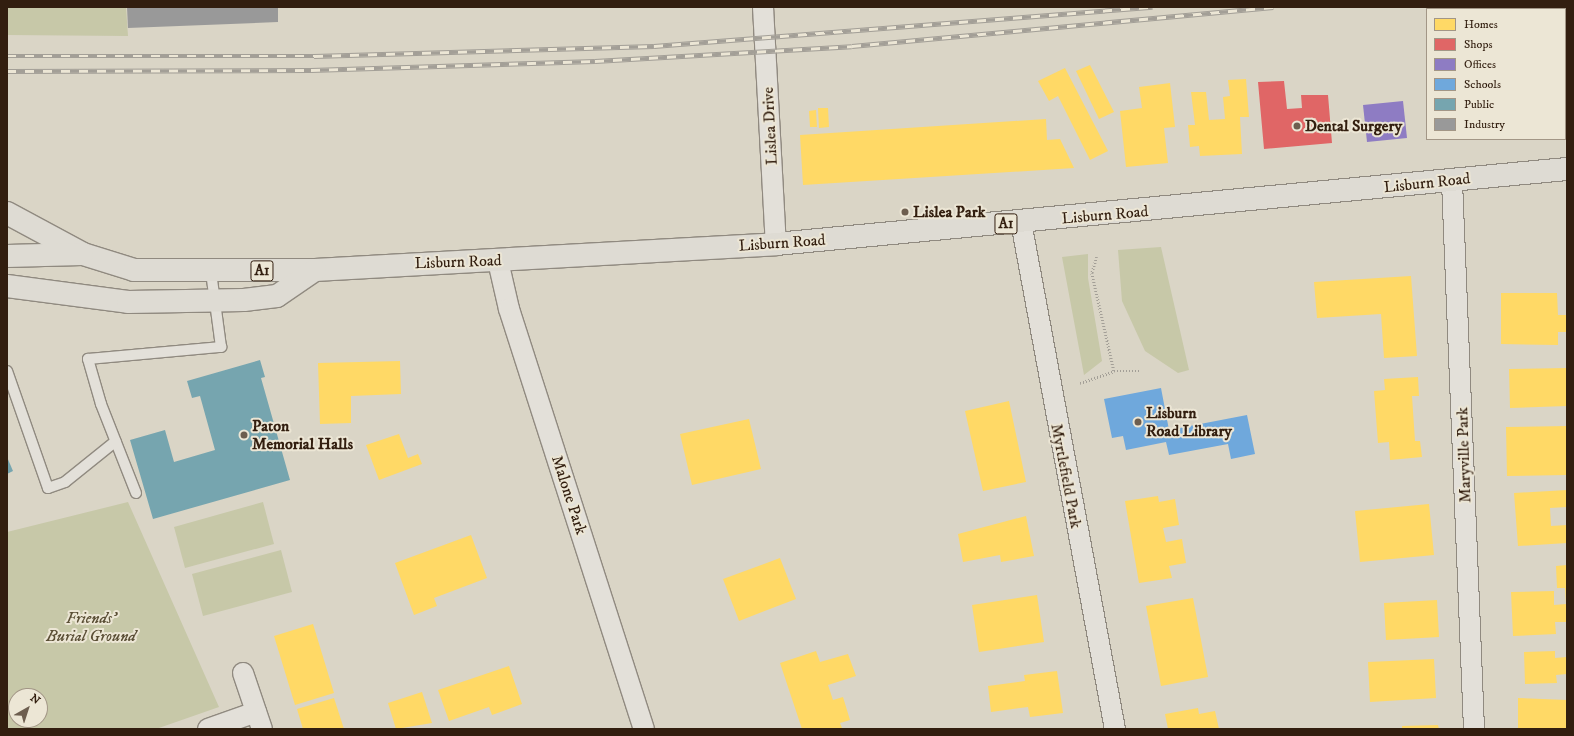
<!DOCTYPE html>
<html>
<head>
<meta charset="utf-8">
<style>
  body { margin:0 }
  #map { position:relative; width:1574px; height:736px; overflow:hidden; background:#dad5c6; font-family:"IM FELL DW Pica",serif }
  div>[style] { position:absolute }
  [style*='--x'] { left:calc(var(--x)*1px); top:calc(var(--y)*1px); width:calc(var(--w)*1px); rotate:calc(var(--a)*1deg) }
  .green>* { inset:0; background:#c7c8a8 }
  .homes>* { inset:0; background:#ffd966 }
  .shops>* { inset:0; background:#e06666 }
  .offices>* { inset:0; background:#8e7cc3 }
  .schools>* { inset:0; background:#6fa8dc }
  .public>* { inset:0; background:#76a5af }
  .industry>* { inset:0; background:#999 }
  .path>* { height:2.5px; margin-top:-1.25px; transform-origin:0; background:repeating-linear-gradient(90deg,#a39f97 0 1px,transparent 0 3px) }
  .roads { filter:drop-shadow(1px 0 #908a80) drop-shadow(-1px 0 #908a80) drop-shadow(0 1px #908a80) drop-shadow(0 -1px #908a80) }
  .lane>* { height:10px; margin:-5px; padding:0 5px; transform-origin:5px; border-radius:5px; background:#e3e0d9 }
  .street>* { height:20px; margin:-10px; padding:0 10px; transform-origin:10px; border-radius:10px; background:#e3e0d9 }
  .primary>* { height:22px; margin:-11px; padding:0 11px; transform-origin:11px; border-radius:11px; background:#dedbd3 }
  .rail>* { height:4.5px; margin-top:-2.25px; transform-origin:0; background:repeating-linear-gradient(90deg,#ece6d5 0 9px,#a39f97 0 18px); box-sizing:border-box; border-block:1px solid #a39f97 }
  .dots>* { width:11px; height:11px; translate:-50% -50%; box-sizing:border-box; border:2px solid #ece6d5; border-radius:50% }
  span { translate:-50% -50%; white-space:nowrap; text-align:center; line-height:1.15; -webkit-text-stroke:4px #ece6d5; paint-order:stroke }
  .shield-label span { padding:1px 3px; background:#ece6d5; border:1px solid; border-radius:3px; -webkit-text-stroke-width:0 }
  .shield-label { font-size:15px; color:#321e0f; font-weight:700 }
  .street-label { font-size:16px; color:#321e0f }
  .poi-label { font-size:16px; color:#321e0f; font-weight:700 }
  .left { translate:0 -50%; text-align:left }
  .park-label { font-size:16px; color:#5a4e35; font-style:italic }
  .frame { position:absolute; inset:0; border:8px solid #321e0f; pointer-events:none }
  .legend { position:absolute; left:1426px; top:8px; width:140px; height:132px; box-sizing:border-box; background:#ece6d5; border:1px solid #a29686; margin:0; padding:5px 7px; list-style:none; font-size:12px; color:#321e0f }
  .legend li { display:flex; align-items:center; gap:8px; height:20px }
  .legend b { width:20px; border:1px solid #a29686 }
  .north { position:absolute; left:8px; top:688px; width:40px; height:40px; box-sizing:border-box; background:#ece6d5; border:1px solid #a29686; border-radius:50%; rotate:39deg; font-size:11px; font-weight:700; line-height:16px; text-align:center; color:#321e0f }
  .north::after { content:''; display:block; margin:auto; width:14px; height:18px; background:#6d5e4f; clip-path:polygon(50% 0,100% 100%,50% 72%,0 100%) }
</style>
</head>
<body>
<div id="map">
  <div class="green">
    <i style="clip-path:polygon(7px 7px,126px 7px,128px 36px,7px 35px)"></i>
    <i style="clip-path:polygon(1161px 247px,1189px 370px,1178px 373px,1145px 351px,1122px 301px,1118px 250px)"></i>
    <i style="clip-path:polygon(1088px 254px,1088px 278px,1102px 361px,1084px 375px,1062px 257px)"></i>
    <i style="clip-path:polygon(evenodd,128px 502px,219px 707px,156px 729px,7px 729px,7px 532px,128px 502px,16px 696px,40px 696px,40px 720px,16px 720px,16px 696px)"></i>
    <i style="clip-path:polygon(263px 502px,274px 544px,185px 568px,174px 527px)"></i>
    <i style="clip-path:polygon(281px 550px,292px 592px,203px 616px,192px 574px)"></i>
  </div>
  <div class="homes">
    <i style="clip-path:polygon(1090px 65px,1114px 112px,1099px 119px,1076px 71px)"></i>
    <i style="clip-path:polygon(1065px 68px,1108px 151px,1090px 160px,1058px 96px,1049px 101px,1038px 81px)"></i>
    <i style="clip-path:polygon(1246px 79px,1249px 117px,1240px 117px,1242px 154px,1200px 156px,1199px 146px,1190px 147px,1188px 125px,1195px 125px,1191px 92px,1206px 92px,1209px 120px,1225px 119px,1223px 97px,1230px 96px,1228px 80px)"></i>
    <i style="clip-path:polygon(1170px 83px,1175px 127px,1164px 128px,1168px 163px,1126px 167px,1120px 111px,1142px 108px,1139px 87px)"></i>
    <i style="clip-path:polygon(818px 108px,828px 108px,829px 127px,819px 128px)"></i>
    <i style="clip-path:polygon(816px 110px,817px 127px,810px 127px,809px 111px)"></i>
    <i style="clip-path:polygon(1046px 119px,1047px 140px,1060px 139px,1074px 168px,803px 185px,800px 135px)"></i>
    <i style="clip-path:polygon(1411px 276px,1417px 356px,1384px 358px,1381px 314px,1317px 318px,1314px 282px)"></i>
    <i style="clip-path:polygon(1501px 293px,1557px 293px,1558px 315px,1567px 315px,1567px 332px,1558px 332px,1558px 345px,1501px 344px)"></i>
    <i style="clip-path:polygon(400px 361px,401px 394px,351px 396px,351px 423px,320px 424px,318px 363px)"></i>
    <i style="clip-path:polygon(1567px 368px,1567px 406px,1510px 408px,1509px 369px)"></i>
    <i style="clip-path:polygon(1418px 377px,1419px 396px,1412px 396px,1415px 441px,1420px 441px,1422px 457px,1390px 460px,1389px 442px,1378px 443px,1374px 391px,1385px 390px,1384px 379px)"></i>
    <i style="clip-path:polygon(1009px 401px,1026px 482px,983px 491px,965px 411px)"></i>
    <i style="clip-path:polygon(749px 419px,761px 469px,692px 485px,680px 434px)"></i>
    <i style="clip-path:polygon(1567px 426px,1567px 475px,1507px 476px,1506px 427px)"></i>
    <i style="clip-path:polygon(399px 434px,408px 458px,418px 454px,422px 464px,379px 480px,366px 445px)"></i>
    <i style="clip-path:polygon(1567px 490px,1567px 507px,1550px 508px,1551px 526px,1567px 525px,1567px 543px,1518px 546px,1514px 493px)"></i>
    <i style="clip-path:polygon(1158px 496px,1159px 502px,1175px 499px,1179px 525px,1163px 528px,1165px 537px,1166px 542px,1182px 539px,1186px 563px,1169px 566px,1172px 578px,1139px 583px,1125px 501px)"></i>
    <i style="clip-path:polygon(1429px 504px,1434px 555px,1360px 562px,1355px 511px)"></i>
    <i style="clip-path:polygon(1026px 516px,1034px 556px,1001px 562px,1000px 555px,963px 562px,958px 534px)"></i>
    <i style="clip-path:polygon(471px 535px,487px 578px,434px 598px,437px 606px,414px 615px,395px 563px)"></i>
    <i style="clip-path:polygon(780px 558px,796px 599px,739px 621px,723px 579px)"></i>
    <i style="clip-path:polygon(1567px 565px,1567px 622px,1555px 622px,1556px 634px,1513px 636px,1511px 592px,1554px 591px,1554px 605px,1566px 604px,1565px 588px,1557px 588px,1556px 566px)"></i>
    <i style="clip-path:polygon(1037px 595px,1044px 642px,979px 652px,972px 605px)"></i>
    <i style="clip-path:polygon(1193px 598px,1208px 677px,1161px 686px,1146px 606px)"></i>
    <i style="clip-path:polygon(1437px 600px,1439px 637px,1386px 640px,1384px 603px)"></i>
    <i style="clip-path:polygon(313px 624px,334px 693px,295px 705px,274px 636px)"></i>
    <i style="clip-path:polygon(816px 651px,820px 662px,848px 654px,856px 676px,828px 685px,833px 700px,843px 697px,850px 720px,840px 723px,842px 728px,838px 729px,802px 729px,780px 663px)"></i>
    <i style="clip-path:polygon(1555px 651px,1555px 658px,1567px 657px,1567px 674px,1556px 675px,1557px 683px,1525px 684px,1524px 652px)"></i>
    <i style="clip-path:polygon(1434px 659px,1436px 698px,1370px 702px,1368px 662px)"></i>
    <i style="clip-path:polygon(509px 666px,522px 704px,492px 715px,489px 707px,449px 721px,438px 690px)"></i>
    <i style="clip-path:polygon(1057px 671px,1063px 713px,1030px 717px,1028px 707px,991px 712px,988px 686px,1025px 681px,1024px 675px)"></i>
    <i style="clip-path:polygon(422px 692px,432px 723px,396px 729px,388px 703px)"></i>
    <i style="clip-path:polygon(334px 698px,344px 729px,303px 729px,297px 709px)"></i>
    <i style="clip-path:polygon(1518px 698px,1567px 700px,1566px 729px,1518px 729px)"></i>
    <i style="clip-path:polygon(1198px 708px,1199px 714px,1215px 711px,1219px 729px,1168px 729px,1165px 714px)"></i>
    <i style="clip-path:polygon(1438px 725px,1439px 729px,1402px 729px,1402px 726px)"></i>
  </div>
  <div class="shops">
    <i style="clip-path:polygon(1284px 81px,1287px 109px,1302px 108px,1301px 95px,1328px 95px,1332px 143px,1264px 149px,1258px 82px)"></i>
  </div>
  <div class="offices">
    <i style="clip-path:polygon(1403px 101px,1407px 138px,1367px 142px,1363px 105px)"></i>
  </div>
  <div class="schools">
    <i style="clip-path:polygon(1161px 388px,1169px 430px,1247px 415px,1255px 454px,1231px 459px,1228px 444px,1169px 455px,1166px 442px,1126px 450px,1123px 436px,1112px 438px,1104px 399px)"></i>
  </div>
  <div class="public">
    <i style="clip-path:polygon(260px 360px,265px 377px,261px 378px,290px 480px,153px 519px,130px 440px,165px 430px,174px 462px,215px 450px,200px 396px,192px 398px,187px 381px)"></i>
    <i style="clip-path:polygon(7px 457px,13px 471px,7px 474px)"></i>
  </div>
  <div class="industry">
    <i style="clip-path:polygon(127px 7px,278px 7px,278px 22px,128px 28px)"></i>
  </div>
  <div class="path">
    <i style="--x:1097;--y:257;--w:17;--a:107"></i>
    <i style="--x:1092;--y:273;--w:100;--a:77.3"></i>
    <i style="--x:1080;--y:383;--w:36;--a:-19"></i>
    <i style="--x:1114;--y:371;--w:27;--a:0"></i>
  </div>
  <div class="roads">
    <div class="lane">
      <i style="--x:7;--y:371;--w:124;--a:70.7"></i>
      <i style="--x:48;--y:488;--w:18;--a:-19"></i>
      <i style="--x:65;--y:482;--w:65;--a:-38.8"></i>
      <i style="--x:136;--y:493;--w:96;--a:-111.5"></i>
      <i style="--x:101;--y:404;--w:47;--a:-106.1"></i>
      <i style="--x:88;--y:359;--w:134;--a:-5.2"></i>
      <i style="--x:221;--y:347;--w:76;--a:-97.6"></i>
    </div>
    <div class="street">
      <i style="--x:763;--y:7;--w:237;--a:86.9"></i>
      <i style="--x:1452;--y:181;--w:548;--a:87.7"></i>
      <i style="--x:1021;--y:222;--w:516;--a:79.5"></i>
      <i style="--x:498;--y:261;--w:49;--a:77.1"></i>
      <i style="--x:509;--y:309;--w:441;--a:72.2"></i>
      <i style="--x:243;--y:673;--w:59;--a:71.3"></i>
      <i style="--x:208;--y:729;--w:51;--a:-19.5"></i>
    </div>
    <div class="primary">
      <i style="--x:7;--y:213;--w:86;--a:28.3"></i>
      <i style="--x:83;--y:254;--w:53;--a:17.4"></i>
      <i style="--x:134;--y:270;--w:181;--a:0"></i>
      <i style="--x:315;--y:270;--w:462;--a:-3.2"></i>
      <i style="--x:776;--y:244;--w:795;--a:-5.42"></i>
      <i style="--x:7;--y:256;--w:75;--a:-1.5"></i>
      <i style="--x:7;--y:286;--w:122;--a:7.5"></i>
      <i style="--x:128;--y:302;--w:116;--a:-1"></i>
      <i style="--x:244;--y:300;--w:33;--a:-7"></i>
      <i style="--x:277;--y:296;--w:46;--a:-34.4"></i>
    </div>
  </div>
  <div class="rail">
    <i style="--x:7;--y:56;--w:307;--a:0"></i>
    <i style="--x:314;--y:56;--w:340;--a:-1.7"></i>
    <i style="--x:654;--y:46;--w:500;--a:-4.5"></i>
    <i style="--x:7;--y:71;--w:304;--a:-0.2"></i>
    <i style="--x:311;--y:70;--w:284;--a:-1.8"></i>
    <i style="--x:595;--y:61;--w:257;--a:-3.3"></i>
    <i style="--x:852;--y:46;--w:423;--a:-5.3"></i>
  </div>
  <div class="dots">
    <i style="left:1297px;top:126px;background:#6d5e4f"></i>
    <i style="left:905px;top:212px;background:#6d5e4f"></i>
    <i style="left:1138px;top:422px;background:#6d5e4f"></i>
    <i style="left:244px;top:435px;background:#6d5e4f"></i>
  </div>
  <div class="shield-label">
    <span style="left:1006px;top:224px">A1</span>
    <span style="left:262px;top:271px">A1</span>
  </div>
  <div class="street-label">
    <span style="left:770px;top:126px;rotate:-93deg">Lislea Drive</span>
    <span style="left:1427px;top:183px;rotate:-6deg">Lisburn Road</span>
    <span style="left:1105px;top:215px;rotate:-5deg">Lisburn Road</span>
    <span style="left:782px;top:243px;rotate:-4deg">Lisburn Road</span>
    <span style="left:458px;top:262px;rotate:-2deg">Lisburn Road</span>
    <span style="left:1464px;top:455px;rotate:-92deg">Maryville Park</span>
    <span style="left:1066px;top:476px;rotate:79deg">Myrtlefield Park</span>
    <span style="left:569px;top:495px;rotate:72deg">Malone Park</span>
  </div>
  <div class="poi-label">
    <span class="left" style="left:1305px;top:126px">Dental Surgery</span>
    <span class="left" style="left:913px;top:212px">Lislea Park</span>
    <span class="left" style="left:1146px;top:422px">Lisburn<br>Road Library</span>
    <span class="left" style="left:252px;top:435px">Paton<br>Memorial Halls</span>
  </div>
  <div class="park-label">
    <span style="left:91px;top:627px">Friends'<br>Burial Ground</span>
  </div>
  <div class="frame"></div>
  <ul class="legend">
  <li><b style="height:11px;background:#ffd966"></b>Homes</li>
  <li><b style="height:11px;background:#e06666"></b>Shops</li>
  <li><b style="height:11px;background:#8e7cc3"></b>Offices</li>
  <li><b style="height:11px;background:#6fa8dc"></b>Schools</li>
  <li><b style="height:11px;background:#76a5af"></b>Public</li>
  <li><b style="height:11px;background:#999"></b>Industry</li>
  </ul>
  <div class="north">N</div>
</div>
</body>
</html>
